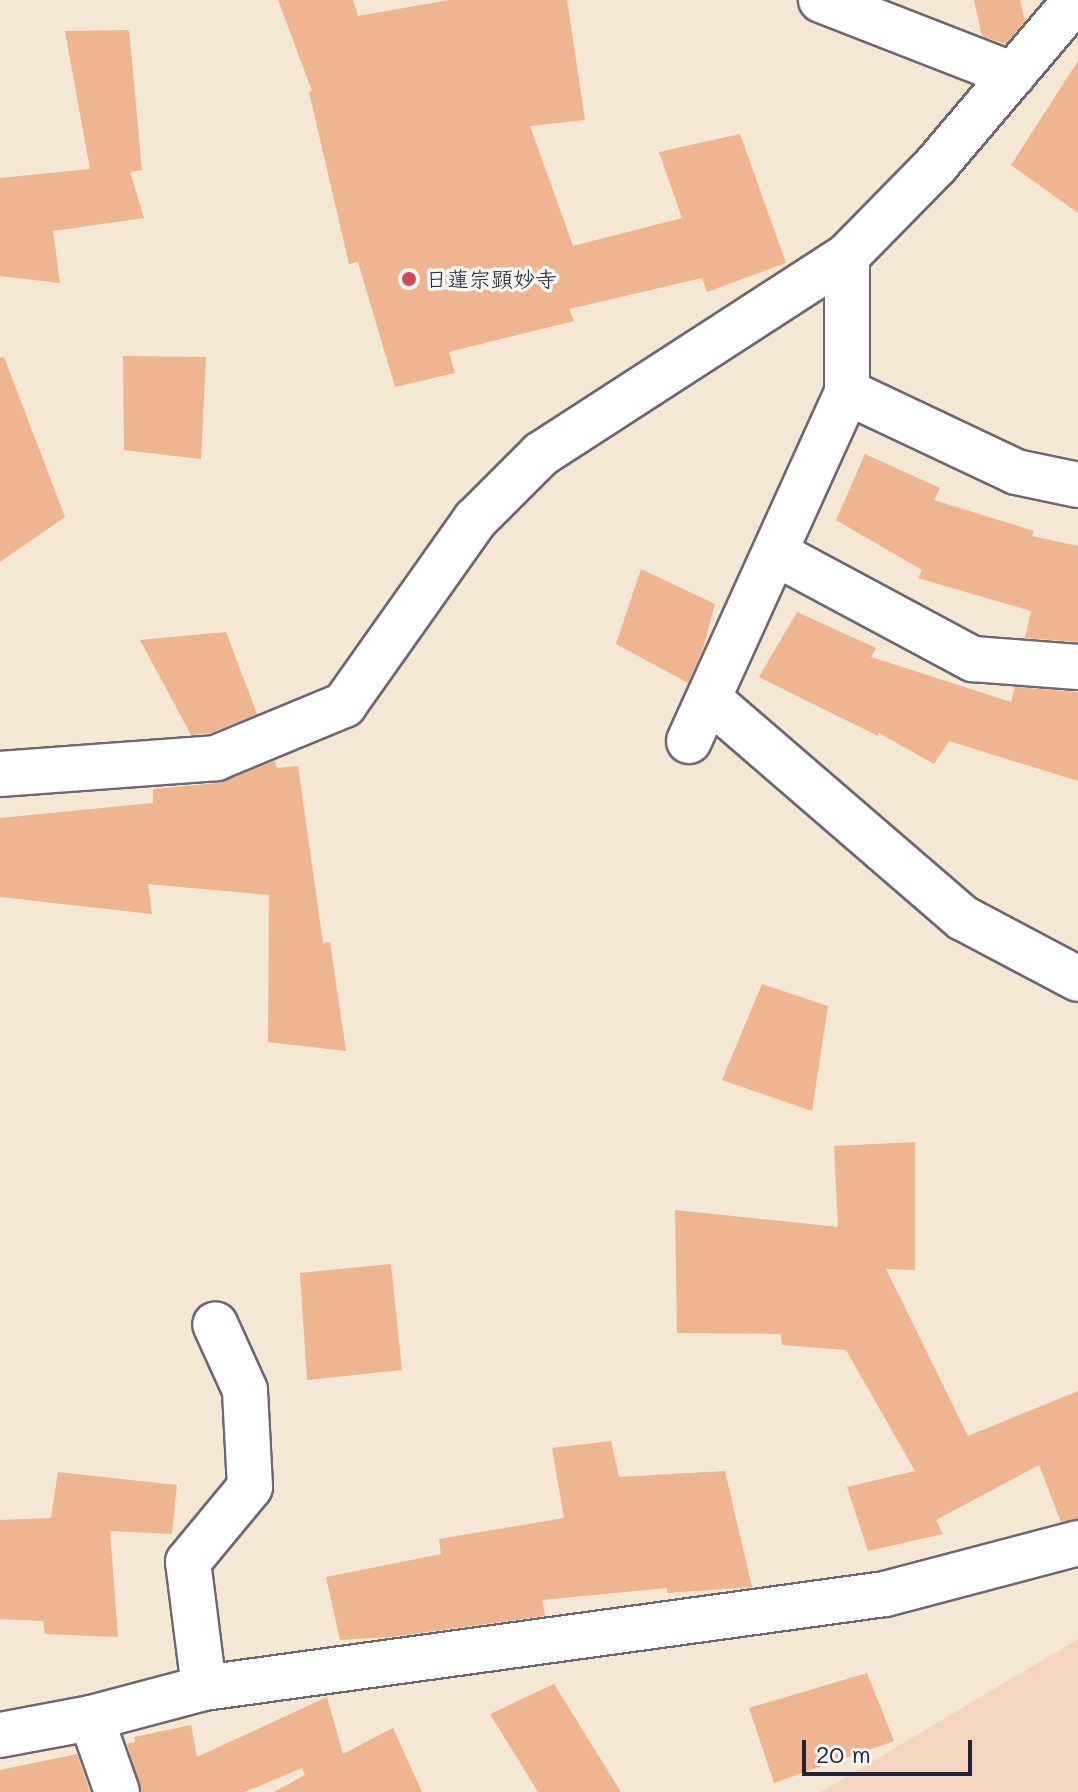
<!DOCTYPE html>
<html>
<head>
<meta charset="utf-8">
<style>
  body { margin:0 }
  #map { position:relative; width:1078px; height:1792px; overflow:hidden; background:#f4e7d4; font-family:Mali,"Klee One",sans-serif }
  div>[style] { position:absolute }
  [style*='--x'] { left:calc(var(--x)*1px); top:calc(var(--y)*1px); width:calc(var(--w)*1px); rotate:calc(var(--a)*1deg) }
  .built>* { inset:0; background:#f3d4bf }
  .building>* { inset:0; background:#efb490 }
  .roads { filter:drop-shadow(2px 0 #6c6771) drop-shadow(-2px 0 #6c6771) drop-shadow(0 2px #6c6771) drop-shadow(0 -2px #6c6771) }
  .street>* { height:44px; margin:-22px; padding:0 22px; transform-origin:22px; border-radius:22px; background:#fff }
  .dots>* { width:22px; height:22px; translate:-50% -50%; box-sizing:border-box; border:4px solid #f6f6f2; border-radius:50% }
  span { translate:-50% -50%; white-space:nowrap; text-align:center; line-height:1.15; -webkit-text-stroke:7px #f6f6f2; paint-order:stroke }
  .poi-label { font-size:22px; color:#22223b }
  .left { translate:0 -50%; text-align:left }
  .scale { position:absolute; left:802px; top:1740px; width:170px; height:36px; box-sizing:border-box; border:4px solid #22223b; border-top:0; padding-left:10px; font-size:24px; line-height:28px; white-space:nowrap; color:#22223b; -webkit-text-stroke:6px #f6f6f2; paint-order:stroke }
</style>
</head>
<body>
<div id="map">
  <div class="built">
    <i style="clip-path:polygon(1078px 1639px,1078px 1792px,821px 1792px)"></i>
  </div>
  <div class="building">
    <i style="clip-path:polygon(278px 0,353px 0,358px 16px,449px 0,567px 0,585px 120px,530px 126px,573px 246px,682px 218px,659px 152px,740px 134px,786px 263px,707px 292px,702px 278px,569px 309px,574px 321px,449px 352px,455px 373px,395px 387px,358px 262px,349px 264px,309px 92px,312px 91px)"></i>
    <i style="clip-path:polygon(974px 0,1020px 0,1025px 21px,1006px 44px,982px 36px)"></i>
    <i style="clip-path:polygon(129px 30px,142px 170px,130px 172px,144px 218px,53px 231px,60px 283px,0 276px,0 178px,90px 169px,65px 31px)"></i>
    <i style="clip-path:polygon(1078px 61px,1078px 213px,1011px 165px)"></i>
    <i style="clip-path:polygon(123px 356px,206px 357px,201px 459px,124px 450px)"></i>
    <i style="clip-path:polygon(4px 357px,65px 517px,0 562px,0 358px)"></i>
    <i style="clip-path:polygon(865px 454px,940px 488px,934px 500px,1034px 531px,1032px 536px,1078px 546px,1078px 642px,1025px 638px,1031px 611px,918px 578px,922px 570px,836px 520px)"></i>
    <i style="clip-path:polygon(641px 569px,715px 604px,702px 652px,688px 683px,616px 644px)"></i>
    <i style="clip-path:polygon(797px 612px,876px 648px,871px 657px,1011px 702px,1015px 687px,1078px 692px,1078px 781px,949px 741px,934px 764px,879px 733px,878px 736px,759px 677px)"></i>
    <i style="clip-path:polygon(226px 632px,257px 714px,210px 733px,191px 735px,140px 640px)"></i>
    <i style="clip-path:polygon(275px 761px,277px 768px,298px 766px,323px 943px,330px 942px,346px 1051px,268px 1042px,269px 895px,148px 884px,152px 914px,0 897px,0 818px,153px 803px,153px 789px,218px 783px)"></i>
    <i style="clip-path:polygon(762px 984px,828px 1006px,812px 1111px,722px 1080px)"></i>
    <i style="clip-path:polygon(915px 1142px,915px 1270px,886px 1269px,968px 1436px,1078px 1391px,1078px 1519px,1061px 1522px,1039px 1465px,936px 1520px,943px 1534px,868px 1551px,847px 1487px,915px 1471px,846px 1350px,782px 1345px,781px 1334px,677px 1333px,675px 1210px,838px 1227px,834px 1146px)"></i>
    <i style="clip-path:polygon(391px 1264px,402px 1370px,307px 1380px,300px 1273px)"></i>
    <i style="clip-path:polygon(611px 1441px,619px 1477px,725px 1471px,752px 1587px,667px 1593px,667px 1588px,542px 1600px,545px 1616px,391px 1637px,340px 1640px,326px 1577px,441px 1554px,439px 1539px,564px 1518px,552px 1448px)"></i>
    <i style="clip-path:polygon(58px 1472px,177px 1485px,172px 1534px,110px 1531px,118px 1637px,45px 1634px,43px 1621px,0 1619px,0 1520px,51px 1518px)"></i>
    <i style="clip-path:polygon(867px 1673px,894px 1741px,774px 1783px,749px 1708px)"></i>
    <i style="clip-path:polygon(554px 1684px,621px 1792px,538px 1792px,490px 1714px)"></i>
    <i style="clip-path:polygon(327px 1697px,343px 1754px,393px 1728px,422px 1792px,274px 1792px,305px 1775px,302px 1768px,245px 1792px,141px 1792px,127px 1744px,135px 1742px,134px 1737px,191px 1725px,197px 1757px)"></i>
    <i style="clip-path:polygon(77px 1754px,90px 1792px,0 1792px,0 1770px)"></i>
  </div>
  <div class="roads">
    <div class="street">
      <i style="--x:821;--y:0;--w:206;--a:21.3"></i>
      <i style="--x:847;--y:392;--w:187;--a:25.3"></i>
      <i style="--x:1016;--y:472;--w:63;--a:11.8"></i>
      <i style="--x:775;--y:553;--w:225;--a:28.2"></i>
      <i style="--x:973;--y:659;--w:105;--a:4.4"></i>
      <i style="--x:709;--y:699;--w:335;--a:40.8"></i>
      <i style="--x:963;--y:918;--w:130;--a:27.9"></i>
      <i style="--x:689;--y:741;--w:383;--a:-65.6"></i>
      <i style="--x:847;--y:392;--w:136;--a:-90"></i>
      <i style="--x:0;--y:774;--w:217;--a:-4.2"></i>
      <i style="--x:216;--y:758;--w:139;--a:-22.5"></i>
      <i style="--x:344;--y:705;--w:227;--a:-54.7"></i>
      <i style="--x:475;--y:520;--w:93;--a:-45"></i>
      <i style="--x:541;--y:454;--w:364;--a:-32.9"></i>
      <i style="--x:847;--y:256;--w:127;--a:-45.6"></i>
      <i style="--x:936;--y:165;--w:216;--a:-49.7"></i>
      <i style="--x:204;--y:1688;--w:127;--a:-97.2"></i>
      <i style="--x:188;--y:1562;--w:97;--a:-50.4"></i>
      <i style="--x:250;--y:1487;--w:97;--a:-93"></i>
      <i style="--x:245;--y:1390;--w:72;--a:-114.4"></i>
      <i style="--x:91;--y:1718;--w:78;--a:70.6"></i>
      <i style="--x:0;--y:1735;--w:93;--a:-10.6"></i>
      <i style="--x:91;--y:1718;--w:117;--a:-14.9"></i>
      <i style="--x:204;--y:1688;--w:687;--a:-7.86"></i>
      <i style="--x:885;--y:1594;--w:200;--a:-14.8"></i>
    </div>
  </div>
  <div class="dots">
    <i style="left:409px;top:279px;background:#d1495b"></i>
  </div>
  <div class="poi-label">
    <span class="left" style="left:425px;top:279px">日蓮宗顕妙寺</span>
  </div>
  <div class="scale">20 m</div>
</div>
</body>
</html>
